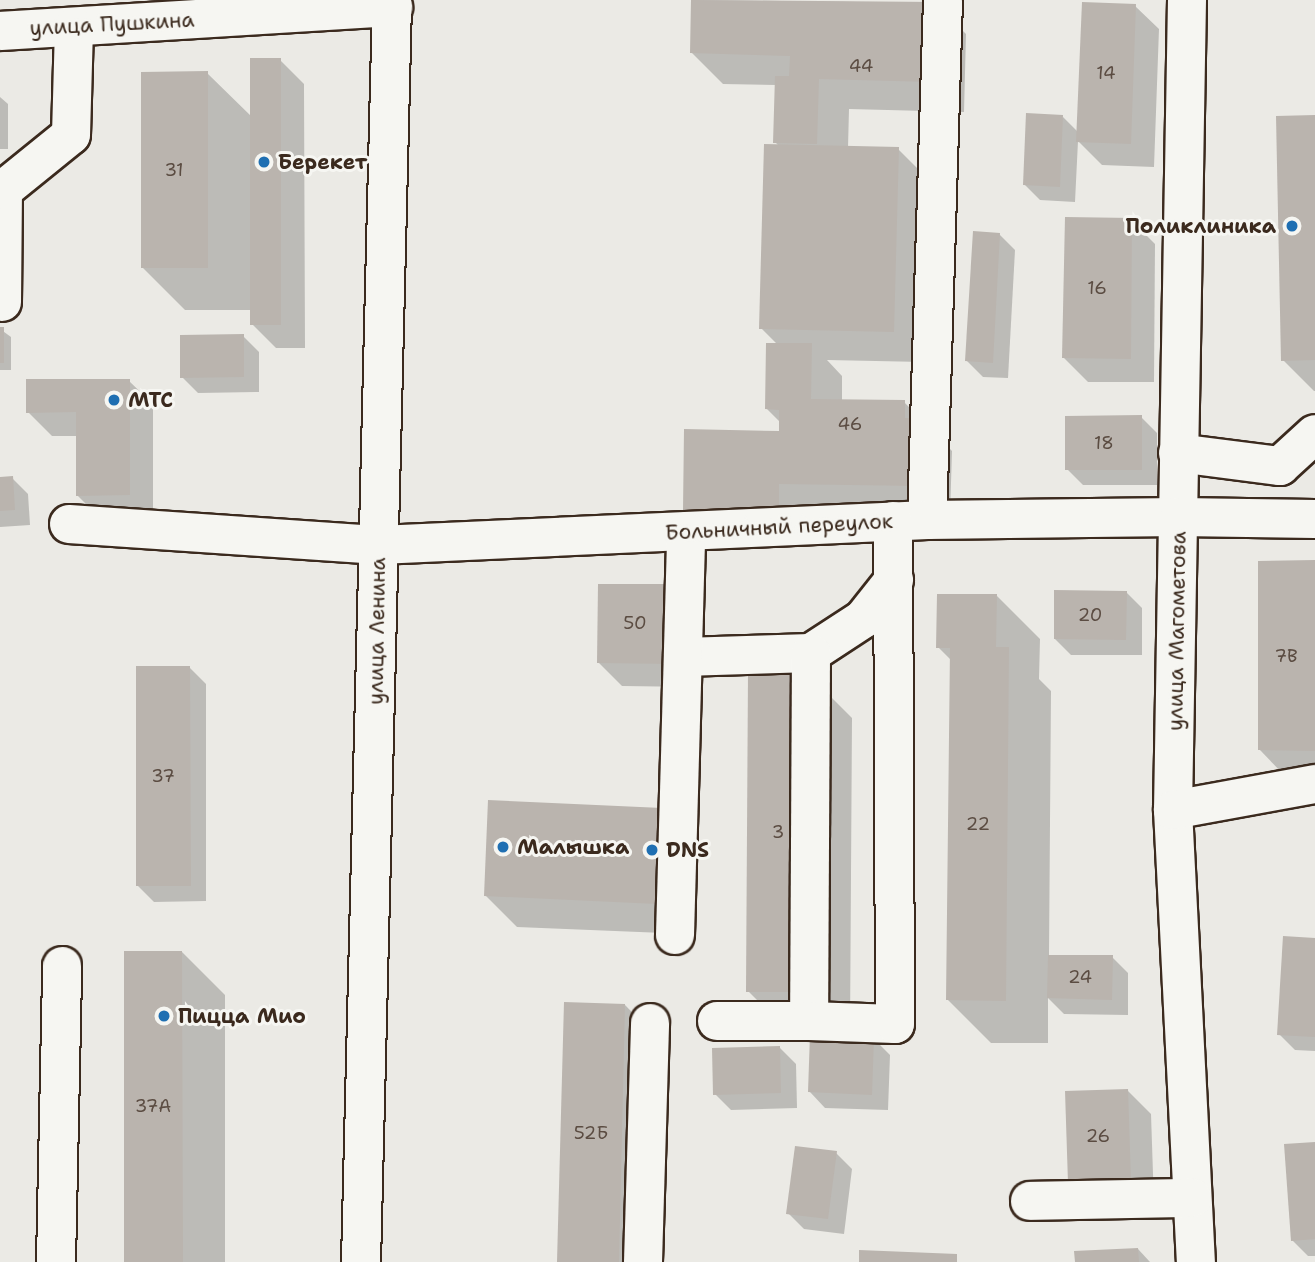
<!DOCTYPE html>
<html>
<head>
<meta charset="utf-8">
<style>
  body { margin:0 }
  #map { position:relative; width:1315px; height:1262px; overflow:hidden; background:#ebeae5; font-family:"Shantell Sans",sans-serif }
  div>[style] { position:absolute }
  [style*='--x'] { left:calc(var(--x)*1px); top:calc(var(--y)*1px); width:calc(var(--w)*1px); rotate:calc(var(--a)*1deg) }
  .shadow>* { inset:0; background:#0003 }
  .building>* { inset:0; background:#bab4ae }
  .roads { filter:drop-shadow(2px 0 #3b2a1e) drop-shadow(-2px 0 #3b2a1e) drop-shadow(0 2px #3b2a1e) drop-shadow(0 -2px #3b2a1e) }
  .minor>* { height:38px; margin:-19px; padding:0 19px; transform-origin:19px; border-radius:19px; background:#f6f6f2 }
  .major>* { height:38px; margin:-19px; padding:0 19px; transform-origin:19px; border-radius:19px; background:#f6f6f2 }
  .dots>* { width:19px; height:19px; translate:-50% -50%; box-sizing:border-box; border:4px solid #f6f6f2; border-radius:50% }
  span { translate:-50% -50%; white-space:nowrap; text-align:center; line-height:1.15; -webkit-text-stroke:6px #f6f6f2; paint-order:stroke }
  .number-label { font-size:18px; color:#5b4c42 }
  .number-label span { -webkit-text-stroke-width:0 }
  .street-label { font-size:21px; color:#3b2a1e }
  .poi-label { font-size:21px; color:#3b2a1e; font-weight:700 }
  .left { translate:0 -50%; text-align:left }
  .right { translate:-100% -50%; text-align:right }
</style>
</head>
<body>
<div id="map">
  <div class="shadow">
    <i style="clip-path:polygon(693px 0,935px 3px,966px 34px,964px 112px,849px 109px,848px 148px,898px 149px,929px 180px,924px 362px,827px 360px,842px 376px,842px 401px,904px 402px,952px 451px,950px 516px,716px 540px,685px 509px,781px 432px,781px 423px,767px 409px,777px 344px,761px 328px,779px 146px,775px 142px,777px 85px,723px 84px,692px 53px)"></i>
    <i style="clip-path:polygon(1135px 6px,1159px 29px,1154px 167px,1102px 165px,1078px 141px,1075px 202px,1040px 200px,1024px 184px,1063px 117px,1078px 132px)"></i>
    <i style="clip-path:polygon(280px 60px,304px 84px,305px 348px,276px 348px,252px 324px,252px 310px,185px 310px,142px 267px,207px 73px,252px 117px)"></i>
    <i style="clip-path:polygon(0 97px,8px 104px,8px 149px,0 149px)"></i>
    <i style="clip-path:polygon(1315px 117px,1315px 391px,1314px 391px,1283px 360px)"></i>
    <i style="clip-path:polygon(1131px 220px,1155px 244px,1154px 382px,1088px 382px,1064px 358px)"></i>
    <i style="clip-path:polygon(999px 234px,1015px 250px,1008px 378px,983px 377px,967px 361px)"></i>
    <i style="clip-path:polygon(0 329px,11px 337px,11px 370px,0 370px)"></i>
    <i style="clip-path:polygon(243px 336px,259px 352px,259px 392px,198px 393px,182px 377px)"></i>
    <i style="clip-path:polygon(129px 381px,153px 404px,153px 519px,101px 519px,77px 495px,78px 436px,52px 436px,28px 412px)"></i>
    <i style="clip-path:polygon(1141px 417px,1157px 433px,1157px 485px,1083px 485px,1067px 469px)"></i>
    <i style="clip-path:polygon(12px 478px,28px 494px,30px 525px,0 527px,0 479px)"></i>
    <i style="clip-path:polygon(1315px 562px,1315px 774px,1283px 774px,1260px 750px)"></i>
    <i style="clip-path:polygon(673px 586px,696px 687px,622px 686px,598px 662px)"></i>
    <i style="clip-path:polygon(1126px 592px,1142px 608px,1142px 655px,1071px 655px,1055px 639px)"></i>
    <i style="clip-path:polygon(997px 596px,1040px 639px,1039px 679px,1051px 691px,1049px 956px,1112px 957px,1128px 973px,1128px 1015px,1064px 1014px,1048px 998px,1048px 1043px,991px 1043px,948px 1000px,952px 661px,938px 647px)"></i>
    <i style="clip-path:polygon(190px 668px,206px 684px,206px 901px,154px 902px,138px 886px)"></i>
    <i style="clip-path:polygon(809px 675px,852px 718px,850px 1034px,874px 1039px,890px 1055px,888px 1110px,825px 1108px,810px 1092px,812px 1034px,791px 1034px,748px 991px)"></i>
    <i style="clip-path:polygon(661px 810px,688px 934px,517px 927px,486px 896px)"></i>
    <i style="clip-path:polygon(1315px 940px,1315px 1051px,1295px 1050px,1279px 1034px)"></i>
    <i style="clip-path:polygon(182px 952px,225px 995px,225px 1262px,126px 1262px)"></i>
    <i style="clip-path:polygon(625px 1005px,667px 1048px,662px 1262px,559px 1262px)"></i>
    <i style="clip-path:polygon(780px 1048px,796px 1064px,797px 1108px,731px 1110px,715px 1094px)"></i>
    <i style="clip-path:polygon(1127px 1090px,1151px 1114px,1154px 1204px,1093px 1206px)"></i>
    <i style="clip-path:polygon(1315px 1144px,1315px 1256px,1308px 1256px,1292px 1240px)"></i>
    <i style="clip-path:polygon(836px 1153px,852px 1169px,844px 1234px,804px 1229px,788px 1213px)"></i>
    <i style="clip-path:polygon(1138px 1249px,1150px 1262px,1077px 1262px)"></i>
  </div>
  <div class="building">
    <i style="clip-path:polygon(691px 0,936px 2px,933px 82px,819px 79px,817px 144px,773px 143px,775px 76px,789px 76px,790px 56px,690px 53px)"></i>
    <i style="clip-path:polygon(1082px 2px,1136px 4px,1131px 144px,1076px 142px)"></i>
    <i style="clip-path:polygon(250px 58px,281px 58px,281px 325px,250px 325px)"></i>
    <i style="clip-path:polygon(208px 71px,208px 268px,141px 268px,141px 72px)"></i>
    <i style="clip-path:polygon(1026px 113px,1063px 115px,1060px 187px,1023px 185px)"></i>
    <i style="clip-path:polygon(1315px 115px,1315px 360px,1281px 361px,1276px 116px)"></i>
    <i style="clip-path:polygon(764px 144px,899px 147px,894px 332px,759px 329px)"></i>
    <i style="clip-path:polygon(1065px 217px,1132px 218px,1131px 359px,1062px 358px)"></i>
    <i style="clip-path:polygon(973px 231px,1000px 233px,993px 363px,965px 361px)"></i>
    <i style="clip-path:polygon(0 327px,4px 327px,4px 363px,0 363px)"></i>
    <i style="clip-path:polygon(244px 334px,244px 377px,180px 378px,180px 335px)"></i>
    <i style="clip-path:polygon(766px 343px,812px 343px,811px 399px,905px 400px,905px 418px,921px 419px,920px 486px,779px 484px,779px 511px,683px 510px,684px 429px,779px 431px,779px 410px,765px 409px)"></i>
    <i style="clip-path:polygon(26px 379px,130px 379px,130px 495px,76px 496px,76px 412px,26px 413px)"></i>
    <i style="clip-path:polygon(1142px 415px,1142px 470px,1065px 470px,1065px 416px)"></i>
    <i style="clip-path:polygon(13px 476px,15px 510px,0 511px,0 477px)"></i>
    <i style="clip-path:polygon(1315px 560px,1315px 751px,1258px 750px,1258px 561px)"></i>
    <i style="clip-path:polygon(598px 584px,673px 584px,673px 664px,597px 663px)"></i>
    <i style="clip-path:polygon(1054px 590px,1127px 591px,1126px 640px,1054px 639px)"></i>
    <i style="clip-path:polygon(937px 594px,997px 594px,996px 647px,1009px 647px,1006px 1001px,946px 1000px,950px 648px,936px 648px)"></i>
    <i style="clip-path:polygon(136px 666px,190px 666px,191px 886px,136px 886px)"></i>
    <i style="clip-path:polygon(748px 673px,810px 673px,808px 992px,746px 992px)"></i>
    <i style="clip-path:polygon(488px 800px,662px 808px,657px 904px,484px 896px)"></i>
    <i style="clip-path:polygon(1283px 936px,1315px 938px,1315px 1037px,1277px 1035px)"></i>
    <i style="clip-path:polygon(124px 951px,182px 951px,183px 1262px,124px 1262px)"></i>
    <i style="clip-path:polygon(1048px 955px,1113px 955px,1112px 1000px,1047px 998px)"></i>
    <i style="clip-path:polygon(564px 1002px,625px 1004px,619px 1262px,557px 1262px)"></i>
    <i style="clip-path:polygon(810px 1034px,874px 1037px,872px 1095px,808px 1092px)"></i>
    <i style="clip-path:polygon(780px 1046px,781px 1093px,713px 1095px,712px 1048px)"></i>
    <i style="clip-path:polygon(1128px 1089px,1131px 1181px,1068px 1183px,1065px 1091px)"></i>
    <i style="clip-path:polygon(1315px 1142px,1315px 1239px,1291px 1241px,1284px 1144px)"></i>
    <i style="clip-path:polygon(795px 1146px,837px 1151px,828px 1219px,786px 1214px)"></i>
    <i style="clip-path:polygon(1138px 1248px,1139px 1262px,1075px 1262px,1074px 1251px)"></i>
    <i style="clip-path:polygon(859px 1250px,957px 1254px,957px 1262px,859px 1262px)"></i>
  </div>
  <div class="roads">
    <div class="minor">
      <i style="--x:1187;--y:0;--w:810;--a:90.99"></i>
      <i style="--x:1173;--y:810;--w:453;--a:87.1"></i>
      <i style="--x:0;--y:31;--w:394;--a:-3.5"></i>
      <i style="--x:2;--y:302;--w:112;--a:-89.5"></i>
      <i style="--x:3;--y:190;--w:87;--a:-39"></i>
      <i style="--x:71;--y:135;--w:108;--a:-88.4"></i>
      <i style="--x:1178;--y:453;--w:103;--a:7.3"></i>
      <i style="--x:1280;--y:466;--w:47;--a:-42.4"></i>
      <i style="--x:927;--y:520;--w:520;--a:-88.24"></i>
      <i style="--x:69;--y:524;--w:311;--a:3.9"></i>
      <i style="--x:379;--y:545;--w:549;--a:-2.61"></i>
      <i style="--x:927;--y:520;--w:253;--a:-0.7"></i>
      <i style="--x:1180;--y:517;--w:135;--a:0.8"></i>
      <i style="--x:811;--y:653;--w:62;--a:-33.2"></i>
      <i style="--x:863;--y:619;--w:50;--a:-51.5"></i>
      <i style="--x:683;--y:657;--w:128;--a:-1.8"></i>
      <i style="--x:811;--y:653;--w:368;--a:90.3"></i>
      <i style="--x:809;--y:1021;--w:92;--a:180"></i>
      <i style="--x:1173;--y:810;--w:144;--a:-10.4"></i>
      <i style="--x:675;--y:935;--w:404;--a:-88.4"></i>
      <i style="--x:809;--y:1021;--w:86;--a:2"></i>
      <i style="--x:895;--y:1024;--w:503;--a:-90.23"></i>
      <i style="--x:1030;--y:1201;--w:162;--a:-1.1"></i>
      <i style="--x:56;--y:1262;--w:296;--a:-88.8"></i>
      <i style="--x:643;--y:1262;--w:239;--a:-88.3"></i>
    </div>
    <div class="major">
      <i style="--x:361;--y:1262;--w:1262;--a:-88.59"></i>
    </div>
  </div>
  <div class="dots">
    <i style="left:264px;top:162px;background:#1f6fb2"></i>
    <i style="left:1292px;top:226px;background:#1f6fb2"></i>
    <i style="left:114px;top:400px;background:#1f6fb2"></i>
    <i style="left:503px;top:847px;background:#1f6fb2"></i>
    <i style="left:652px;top:850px;background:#1f6fb2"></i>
    <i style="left:164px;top:1016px;background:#1f6fb2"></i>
  </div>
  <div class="number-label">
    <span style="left:861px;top:66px">44</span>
    <span style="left:1106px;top:73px">14</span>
    <span style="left:174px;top:170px">31</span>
    <span style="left:1097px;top:288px">16</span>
    <span style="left:850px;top:424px">46</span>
    <span style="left:1104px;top:443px">18</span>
    <span style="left:1090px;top:615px">20</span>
    <span style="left:635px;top:623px">50</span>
    <span style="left:1286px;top:656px">7В</span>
    <span style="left:163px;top:776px">37</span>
    <span style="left:978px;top:824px">22</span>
    <span style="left:778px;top:832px">3</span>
    <span style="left:1080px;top:977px">24</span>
    <span style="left:153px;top:1106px">37А</span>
    <span style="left:591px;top:1133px">52Б</span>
    <span style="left:1098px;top:1136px">26</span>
  </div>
  <div class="street-label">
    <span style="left:112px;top:24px;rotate:-3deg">улица Пушкина</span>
    <span style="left:779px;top:527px;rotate:-3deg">Больничный переулок</span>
    <span style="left:377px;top:631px;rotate:-89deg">улица Ленина</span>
    <span style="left:1177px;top:631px;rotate:-89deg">улица Магометова</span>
  </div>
  <div class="poi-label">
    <span class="left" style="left:278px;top:162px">Берекет</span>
    <span class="right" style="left:1276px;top:226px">Поликлиника</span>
    <span class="left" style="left:128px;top:400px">МТС</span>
    <span class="left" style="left:517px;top:847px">Малышка</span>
    <span class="left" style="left:666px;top:850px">DNS</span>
    <span class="left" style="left:178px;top:1016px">Пицца Мио</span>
  </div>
</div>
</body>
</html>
